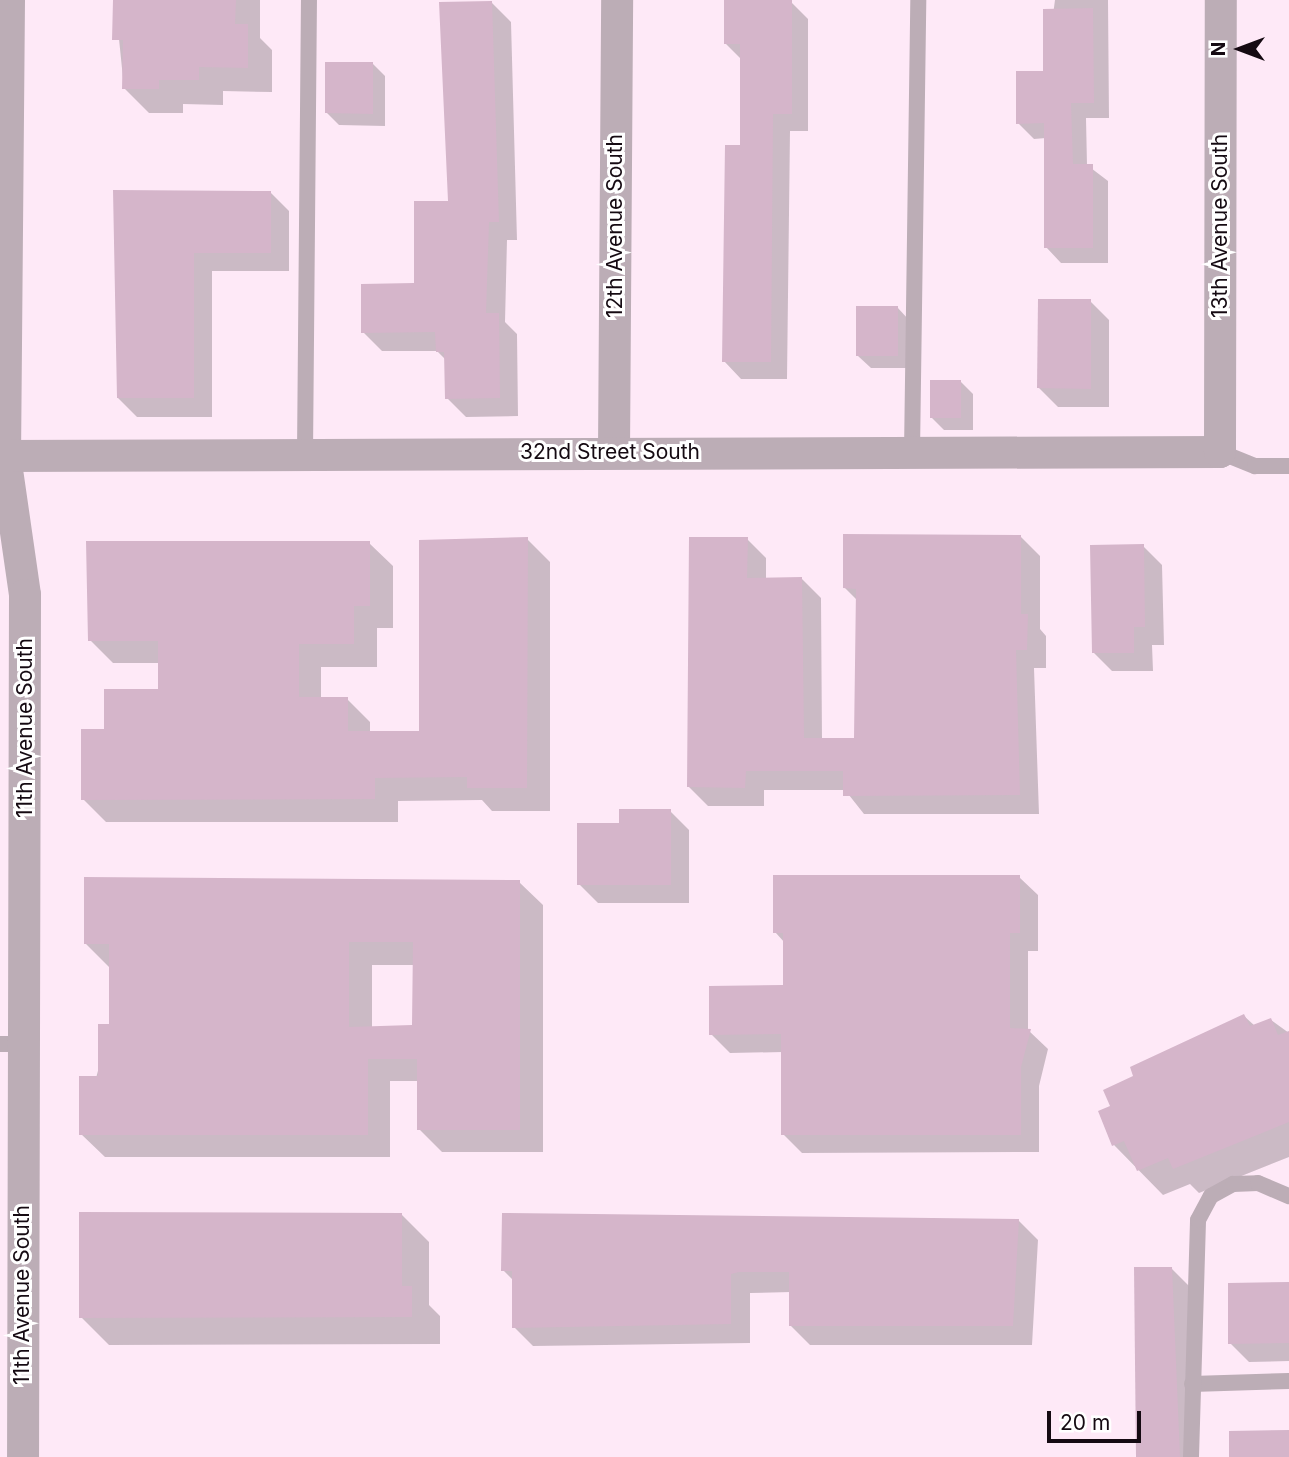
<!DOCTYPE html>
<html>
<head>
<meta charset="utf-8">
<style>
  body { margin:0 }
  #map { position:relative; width:1289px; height:1457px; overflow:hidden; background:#fee9f7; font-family:Inter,sans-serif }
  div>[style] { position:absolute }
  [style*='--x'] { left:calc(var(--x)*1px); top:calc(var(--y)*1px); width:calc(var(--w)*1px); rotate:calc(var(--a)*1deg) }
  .shadow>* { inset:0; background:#0003 }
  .building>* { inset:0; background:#d5b5ca }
  .lane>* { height:16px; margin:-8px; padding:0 8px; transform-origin:8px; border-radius:8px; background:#bcadb6 }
  .street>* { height:32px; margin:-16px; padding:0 16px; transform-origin:16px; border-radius:16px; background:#bcadb6 }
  span { translate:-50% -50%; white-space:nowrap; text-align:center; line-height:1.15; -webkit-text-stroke:6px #fff; paint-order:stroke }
  .street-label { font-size:21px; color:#150a12 }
  .north { position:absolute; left:1205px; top:14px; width:70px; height:70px; -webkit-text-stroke:5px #fff; paint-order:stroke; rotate:270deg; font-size:19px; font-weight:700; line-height:28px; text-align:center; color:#150a12 }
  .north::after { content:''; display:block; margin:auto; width:24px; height:32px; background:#150a12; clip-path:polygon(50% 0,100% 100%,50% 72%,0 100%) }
  .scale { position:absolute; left:1047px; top:1411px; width:94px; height:32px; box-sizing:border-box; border:4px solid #150a12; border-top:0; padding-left:9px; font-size:21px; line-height:24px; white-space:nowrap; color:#150a12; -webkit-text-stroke:5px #fff; paint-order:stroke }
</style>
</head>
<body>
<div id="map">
  <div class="shadow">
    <i style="clip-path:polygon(115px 0,260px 0,260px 38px,272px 50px,272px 92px,223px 91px,223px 105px,183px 104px,183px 113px,149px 113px,124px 88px)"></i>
    <i style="clip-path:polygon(1055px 0,1108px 0,1109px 118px,1086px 118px,1087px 165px,1108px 181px,1108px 263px,1061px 263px,1046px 247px,1046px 138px,1034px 139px,1018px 123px,1045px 73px)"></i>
    <i style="clip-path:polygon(791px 2px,808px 19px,808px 131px,790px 131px,787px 379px,741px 379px,724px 361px,742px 147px,742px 60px,726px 44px)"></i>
    <i style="clip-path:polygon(492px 3px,511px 22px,517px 240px,507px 240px,505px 322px,517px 334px,518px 416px,466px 417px,447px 398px,446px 360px,437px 351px,382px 351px,363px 332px,416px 285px,449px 203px)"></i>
    <i style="clip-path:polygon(373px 64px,385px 76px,385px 126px,339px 125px,327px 113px)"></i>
    <i style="clip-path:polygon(115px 191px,270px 192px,289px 211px,289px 271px,212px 271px,212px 417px,137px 417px,118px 398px)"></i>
    <i style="clip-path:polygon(1090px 301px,1109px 320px,1109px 407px,1058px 407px,1039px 388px)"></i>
    <i style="clip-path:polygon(897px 307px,909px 320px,909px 368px,871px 368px,858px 356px)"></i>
    <i style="clip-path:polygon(961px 382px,973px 394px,973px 430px,944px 430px,931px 417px)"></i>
    <i style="clip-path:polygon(1020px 536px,1040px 556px,1040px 629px,1046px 636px,1046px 668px,1034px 668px,1039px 814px,864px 814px,845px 790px,764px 790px,764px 806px,708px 806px,689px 787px,747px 539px,766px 558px,766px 580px,802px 579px,821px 598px,822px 740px,855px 740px,857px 600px,845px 588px)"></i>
    <i style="clip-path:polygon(527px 539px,550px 562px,550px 811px,492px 811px,482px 800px,398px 801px,398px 822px,106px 822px,83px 799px,106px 731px,159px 691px,159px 663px,113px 663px,90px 640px,369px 543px,393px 566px,393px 628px,377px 628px,377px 667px,321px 667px,321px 699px,347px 699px,370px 722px,370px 733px,420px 732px)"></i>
    <i style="clip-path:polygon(1143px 546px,1162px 565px,1164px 645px,1152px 645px,1153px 671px,1112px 671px,1093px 652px)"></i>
    <i style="clip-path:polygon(670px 811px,689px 830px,689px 903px,598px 903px,579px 884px,621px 825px)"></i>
    <i style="clip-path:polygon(1019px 877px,1038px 895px,1038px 951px,1028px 951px,1028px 1030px,1048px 1049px,1039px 1086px,1039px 1152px,802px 1153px,783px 1134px,783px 1052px,730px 1053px,711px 1034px,785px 987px,785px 943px,775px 932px)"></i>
    <i style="clip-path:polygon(evenodd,519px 882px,543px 905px,543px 1152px,442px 1152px,419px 1129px,419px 1081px,390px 1081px,390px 1157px,105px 1157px,81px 1134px,110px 1026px,110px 968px,86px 944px,519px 882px,372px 965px,415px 965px,414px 1027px,372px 1028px,372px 965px)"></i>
    <i style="clip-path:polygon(1244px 1016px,1255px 1026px,1271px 1020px,1289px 1033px,1289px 1157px,1199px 1193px,1190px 1184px,1163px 1195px,1114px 1145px,1112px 1107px,1136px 1077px)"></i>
    <i style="clip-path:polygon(401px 1214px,429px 1242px,429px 1305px,440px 1316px,440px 1344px,109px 1345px,81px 1317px)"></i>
    <i style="clip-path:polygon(1018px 1220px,1038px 1240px,1032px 1345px,810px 1345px,791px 1326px,791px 1292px,750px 1293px,750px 1343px,533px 1346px,514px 1327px,514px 1281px,503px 1270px)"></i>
    <i style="clip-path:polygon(1172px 1269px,1191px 1288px,1196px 1457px,1138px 1457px)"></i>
    <i style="clip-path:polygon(1289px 1284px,1289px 1361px,1249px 1362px,1230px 1343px)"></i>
  </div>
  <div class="building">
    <i style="clip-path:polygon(113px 0,236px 0,235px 24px,248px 24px,248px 68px,199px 67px,199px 80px,159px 80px,159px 89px,122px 89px,123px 40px,112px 40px)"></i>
    <i style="clip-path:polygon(724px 0,792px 0,792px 114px,773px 114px,771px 362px,722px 362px,725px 145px,740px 145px,740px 44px,724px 44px)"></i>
    <i style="clip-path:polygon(492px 1px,499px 222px,489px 222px,486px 313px,499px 313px,500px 398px,445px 399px,444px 352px,436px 352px,435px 332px,361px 333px,361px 284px,414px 283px,414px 201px,448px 201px,439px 2px)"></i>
    <i style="clip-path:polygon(1093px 8px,1094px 103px,1071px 103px,1073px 164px,1093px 164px,1093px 248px,1044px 248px,1044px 123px,1016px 124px,1016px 71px,1043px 71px,1043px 9px)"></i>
    <i style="clip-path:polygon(325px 62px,373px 62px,373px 114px,325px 113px)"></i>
    <i style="clip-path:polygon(113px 190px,271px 191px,271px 253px,194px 253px,194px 398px,117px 398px)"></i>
    <i style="clip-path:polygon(1038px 299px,1091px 299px,1091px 389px,1037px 388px)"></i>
    <i style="clip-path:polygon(856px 306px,898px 306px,898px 356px,856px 356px)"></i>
    <i style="clip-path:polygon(930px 380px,961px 380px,961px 418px,930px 418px)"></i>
    <i style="clip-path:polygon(843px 534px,1021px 535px,1021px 614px,1028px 614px,1027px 650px,1016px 650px,1020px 795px,843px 796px,843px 771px,746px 771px,745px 788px,687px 787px,689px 537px,748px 537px,747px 578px,802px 577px,804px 738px,854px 738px,856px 589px,843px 588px)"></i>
    <i style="clip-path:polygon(528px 537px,527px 788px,467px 788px,467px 777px,375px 778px,375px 799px,81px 800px,81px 729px,104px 729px,104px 689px,158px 689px,158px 641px,88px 641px,86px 541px,370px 541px,370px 606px,354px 606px,354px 644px,299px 644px,299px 697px,348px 697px,348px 731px,419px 731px,419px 540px)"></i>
    <i style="clip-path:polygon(1144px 544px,1145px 627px,1134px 627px,1134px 653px,1092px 653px,1090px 545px)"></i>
    <i style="clip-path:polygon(619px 809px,671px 809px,671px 885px,577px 885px,577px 823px,619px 823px)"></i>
    <i style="clip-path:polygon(773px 875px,1020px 875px,1020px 933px,1010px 933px,1010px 1028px,1031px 1029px,1021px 1067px,1021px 1135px,781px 1135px,781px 1034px,709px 1035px,709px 986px,783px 985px,783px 933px,773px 933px)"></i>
    <i style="clip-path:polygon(evenodd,84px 877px,520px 880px,520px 1130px,417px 1130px,417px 1059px,368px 1059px,368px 1135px,79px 1135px,79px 1076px,98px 1076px,98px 1024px,109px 1024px,109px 944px,84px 944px,84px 877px,349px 942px,413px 942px,412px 1025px,349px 1027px,349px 942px)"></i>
    <i style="clip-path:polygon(1244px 1014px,1250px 1026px,1271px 1018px,1278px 1035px,1289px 1031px,1289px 1122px,1173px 1169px,1168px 1158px,1137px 1171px,1124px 1141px,1112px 1146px,1098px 1111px,1110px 1106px,1103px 1090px,1133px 1076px,1130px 1067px)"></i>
    <i style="clip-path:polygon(79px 1212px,402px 1213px,402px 1286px,412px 1286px,412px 1317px,79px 1318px)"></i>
    <i style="clip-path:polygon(502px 1213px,1019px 1219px,1013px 1326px,789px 1326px,789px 1272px,739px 1272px,731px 1274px,731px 1324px,512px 1328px,512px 1271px,501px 1271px)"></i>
    <i style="clip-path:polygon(1134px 1267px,1172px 1267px,1180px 1457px,1136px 1457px)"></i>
    <i style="clip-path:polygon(1289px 1282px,1289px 1343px,1228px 1344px,1228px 1283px)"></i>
    <i style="clip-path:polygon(1289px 1430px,1289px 1457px,1229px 1457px,1229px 1431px)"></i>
  </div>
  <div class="lane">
    <i style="--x:912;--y:452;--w:452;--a:-89.2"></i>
    <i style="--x:1220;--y:452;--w:38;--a:22"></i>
    <i style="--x:1255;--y:466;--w:34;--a:0"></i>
    <i style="--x:305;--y:454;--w:454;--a:-89.5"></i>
    <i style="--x:0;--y:1044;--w:23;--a:0"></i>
    <i style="--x:1192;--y:1384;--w:97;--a:-1.8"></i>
    <i style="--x:1191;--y:1457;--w:237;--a:-88.3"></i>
    <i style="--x:1198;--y:1220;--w:27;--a:-62"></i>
    <i style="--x:1211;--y:1196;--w:25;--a:-29"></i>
    <i style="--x:1233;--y:1184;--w:25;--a:-2"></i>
    <i style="--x:1258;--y:1183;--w:34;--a:23"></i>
  </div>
  <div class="street">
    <i style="--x:9;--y:0;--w:456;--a:90.5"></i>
    <i style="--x:5;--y:456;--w:140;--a:81.8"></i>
    <i style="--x:25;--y:595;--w:862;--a:90.13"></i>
    <i style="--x:614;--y:452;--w:452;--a:-89.6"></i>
    <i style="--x:0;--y:456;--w:1220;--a:-0.19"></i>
    <i style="--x:1220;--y:452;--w:452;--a:-89.9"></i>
  </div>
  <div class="street-label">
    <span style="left:615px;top:226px;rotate:-90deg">12th Avenue South</span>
    <span style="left:1220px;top:226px;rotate:-90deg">13th Avenue South</span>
    <span style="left:610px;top:452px">32nd Street South</span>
    <span style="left:25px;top:728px;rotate:-90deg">11th Avenue South</span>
    <span style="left:22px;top:1295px;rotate:-90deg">11th Avenue South</span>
  </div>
  <div class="north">N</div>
  <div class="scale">20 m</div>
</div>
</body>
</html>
